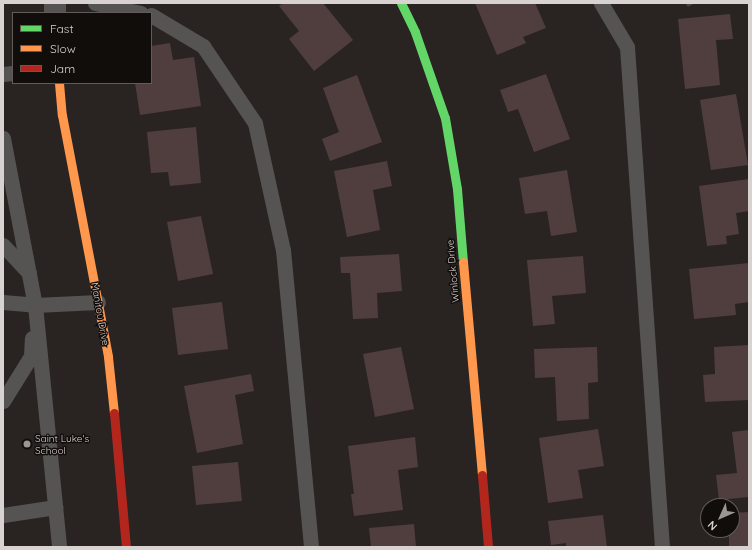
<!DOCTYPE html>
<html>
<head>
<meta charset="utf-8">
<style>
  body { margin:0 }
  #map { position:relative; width:752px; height:550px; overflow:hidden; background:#292422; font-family:Quicksand,sans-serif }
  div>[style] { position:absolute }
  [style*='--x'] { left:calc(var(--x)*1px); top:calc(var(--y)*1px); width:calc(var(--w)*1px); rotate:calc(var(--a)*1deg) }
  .building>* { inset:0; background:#503e3f }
  .lane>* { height:15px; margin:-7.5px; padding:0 7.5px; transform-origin:7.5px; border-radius:7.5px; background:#555453 }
  .street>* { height:22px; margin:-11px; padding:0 11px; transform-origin:11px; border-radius:11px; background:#555453 }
  .fast>* { height:9px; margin:-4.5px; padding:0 4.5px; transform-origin:4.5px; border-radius:4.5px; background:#63d668 }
  .slow>* { height:9px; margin:-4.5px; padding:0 4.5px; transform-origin:4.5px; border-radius:4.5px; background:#ff974d }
  .jam>* { height:9px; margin:-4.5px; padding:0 4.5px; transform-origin:4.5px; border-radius:4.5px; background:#b3261e }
  .dots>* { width:11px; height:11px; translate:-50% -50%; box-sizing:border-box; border:2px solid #110d0b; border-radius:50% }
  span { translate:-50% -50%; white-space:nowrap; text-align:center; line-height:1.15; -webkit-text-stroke:3px #110d0b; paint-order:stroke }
  .street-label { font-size:10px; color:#d8d2d0 }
  .poi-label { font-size:10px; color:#d8d2d0 }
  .left { translate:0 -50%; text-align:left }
  .frame { position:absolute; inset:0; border:4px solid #d8d2d0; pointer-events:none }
  .legend { position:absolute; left:12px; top:12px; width:140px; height:72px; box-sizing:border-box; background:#110d0b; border:1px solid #615c5a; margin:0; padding:5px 7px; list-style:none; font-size:12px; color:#d8d2d0 }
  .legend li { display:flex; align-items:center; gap:8px; height:20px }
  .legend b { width:20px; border:1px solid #615c5a }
  .north { position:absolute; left:700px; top:498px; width:40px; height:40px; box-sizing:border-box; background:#110d0b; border:1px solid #615c5a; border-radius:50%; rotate:225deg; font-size:11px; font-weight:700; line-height:16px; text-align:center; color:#d8d2d0 }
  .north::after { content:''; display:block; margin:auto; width:14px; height:18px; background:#9b9593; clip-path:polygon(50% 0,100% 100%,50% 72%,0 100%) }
</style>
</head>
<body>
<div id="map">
  <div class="building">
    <i style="clip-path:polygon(283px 3px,323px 3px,353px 40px,314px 71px,289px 39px,299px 31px,279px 6px)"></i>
    <i style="clip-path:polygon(475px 3px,535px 3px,546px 28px,523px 37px,526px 43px,497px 55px)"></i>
    <i style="clip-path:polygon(685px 3px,695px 3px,688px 7px)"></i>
    <i style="clip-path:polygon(730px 14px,733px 39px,716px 40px,720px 85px,685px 89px,678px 19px)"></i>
    <i style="clip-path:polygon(170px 43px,173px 60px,194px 57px,201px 106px,140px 115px,135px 83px,151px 83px,151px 46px)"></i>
    <i style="clip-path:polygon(546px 74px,570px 139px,534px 152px,518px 109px,508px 112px,500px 90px)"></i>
    <i style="clip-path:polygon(357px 75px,382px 142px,330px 161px,322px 139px,339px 132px,323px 88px)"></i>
    <i style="clip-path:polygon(736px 94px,748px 165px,711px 170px,700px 100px)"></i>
    <i style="clip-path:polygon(196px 127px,201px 183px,170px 186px,168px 172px,151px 173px,147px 132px)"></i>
    <i style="clip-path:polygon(387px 161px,392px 186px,373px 190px,380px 230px,347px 237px,334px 171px)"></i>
    <i style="clip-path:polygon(567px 170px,577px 232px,551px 236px,547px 211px,525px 214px,519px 178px)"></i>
    <i style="clip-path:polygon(749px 179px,749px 211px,736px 213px,739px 234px,726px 236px,727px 244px,707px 246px,699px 186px)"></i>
    <i style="clip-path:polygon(201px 216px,213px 274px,178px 281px,167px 222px)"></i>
    <i style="clip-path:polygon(399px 254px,402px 291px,377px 293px,378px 318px,353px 319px,350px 273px,341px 273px,340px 257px)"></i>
    <i style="clip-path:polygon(583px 256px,586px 293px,552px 296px,555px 324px,533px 326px,527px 260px)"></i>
    <i style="clip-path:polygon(749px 263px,749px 302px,735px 304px,736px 315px,694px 319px,689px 269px)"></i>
    <i style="clip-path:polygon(222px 302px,228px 349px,178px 355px,172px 308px)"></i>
    <i style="clip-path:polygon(749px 345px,749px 400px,705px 402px,703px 375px,715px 374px,714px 347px)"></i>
    <i style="clip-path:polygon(401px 347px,414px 409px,375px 417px,363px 354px)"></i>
    <i style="clip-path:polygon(597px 347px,598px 382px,588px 383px,589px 419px,557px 421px,555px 377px,535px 378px,534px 349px)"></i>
    <i style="clip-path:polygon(251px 374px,254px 391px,235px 395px,243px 444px,197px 453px,184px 386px)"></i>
    <i style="clip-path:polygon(598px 429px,604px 466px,578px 470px,583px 498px,548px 503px,539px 438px)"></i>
    <i style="clip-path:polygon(749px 430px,749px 497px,719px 500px,716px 475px,737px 473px,732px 432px)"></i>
    <i style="clip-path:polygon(415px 437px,418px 467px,398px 470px,403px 510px,354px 516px,351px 494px,354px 494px,348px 446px)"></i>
    <i style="clip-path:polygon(238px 462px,242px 501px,196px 505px,192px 466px)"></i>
    <i style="clip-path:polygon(749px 512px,749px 547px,729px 546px,729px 530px,732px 530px,732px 513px)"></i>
    <i style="clip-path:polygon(603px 515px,607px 547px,566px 547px,566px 543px,551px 545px,548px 521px)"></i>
    <i style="clip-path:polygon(414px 524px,416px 547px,371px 547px,369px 528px)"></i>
  </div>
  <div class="lane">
    <i style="--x:95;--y:3;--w:47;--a:12.3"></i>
    <i style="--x:601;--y:3;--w:51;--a:59.4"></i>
    <i style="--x:627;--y:47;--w:501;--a:86"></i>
    <i style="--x:151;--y:15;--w:61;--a:30.8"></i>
    <i style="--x:203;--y:46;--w:93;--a:56"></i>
    <i style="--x:255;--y:123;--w:130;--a:77.6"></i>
    <i style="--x:283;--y:250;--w:298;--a:84.6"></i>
    <i style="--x:3;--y:74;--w:10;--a:-6"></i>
    <i style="--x:3;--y:138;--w:170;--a:79.2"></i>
    <i style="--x:35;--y:305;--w:243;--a:84.3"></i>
    <i style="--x:3;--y:245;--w:38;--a:47"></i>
    <i style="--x:3;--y:302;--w:32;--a:5"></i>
    <i style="--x:35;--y:305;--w:63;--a:-2.7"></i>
    <i style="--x:3;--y:401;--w:53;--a:-58.1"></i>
    <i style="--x:31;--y:356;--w:18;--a:-87"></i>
    <i style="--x:3;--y:515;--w:53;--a:-8.7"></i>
  </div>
  <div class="street">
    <i style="--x:55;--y:13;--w:10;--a:-90"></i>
  </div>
  <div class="fast">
    <i style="--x:401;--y:3;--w:32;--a:64"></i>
    <i style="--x:415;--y:32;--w:91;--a:70.8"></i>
    <i style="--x:445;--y:118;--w:72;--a:80.4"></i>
    <i style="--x:457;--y:189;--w:73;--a:85.3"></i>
  </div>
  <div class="slow">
    <i style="--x:59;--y:83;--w:32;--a:85"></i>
    <i style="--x:62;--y:115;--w:246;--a:79.2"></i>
    <i style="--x:108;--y:357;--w:56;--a:83.9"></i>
    <i style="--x:463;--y:262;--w:214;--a:84.9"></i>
  </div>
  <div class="jam">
    <i style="--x:114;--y:413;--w:135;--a:84.9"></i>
    <i style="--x:482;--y:475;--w:72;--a:85.2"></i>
  </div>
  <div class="dots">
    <i style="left:27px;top:444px;background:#9b9593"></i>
  </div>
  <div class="street-label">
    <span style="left:453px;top:271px;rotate:-95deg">Winlock Drive</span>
    <span style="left:100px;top:314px;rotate:80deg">Manitou Drive</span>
  </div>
  <div class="poi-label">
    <span class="left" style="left:35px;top:444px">Saint Luke's<br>School</span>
  </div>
  <div class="frame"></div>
  <ul class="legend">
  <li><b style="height:5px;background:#63d668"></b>Fast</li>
  <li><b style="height:5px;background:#ff974d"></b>Slow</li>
  <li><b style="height:5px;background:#b3261e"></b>Jam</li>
  </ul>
  <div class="north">N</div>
</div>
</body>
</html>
